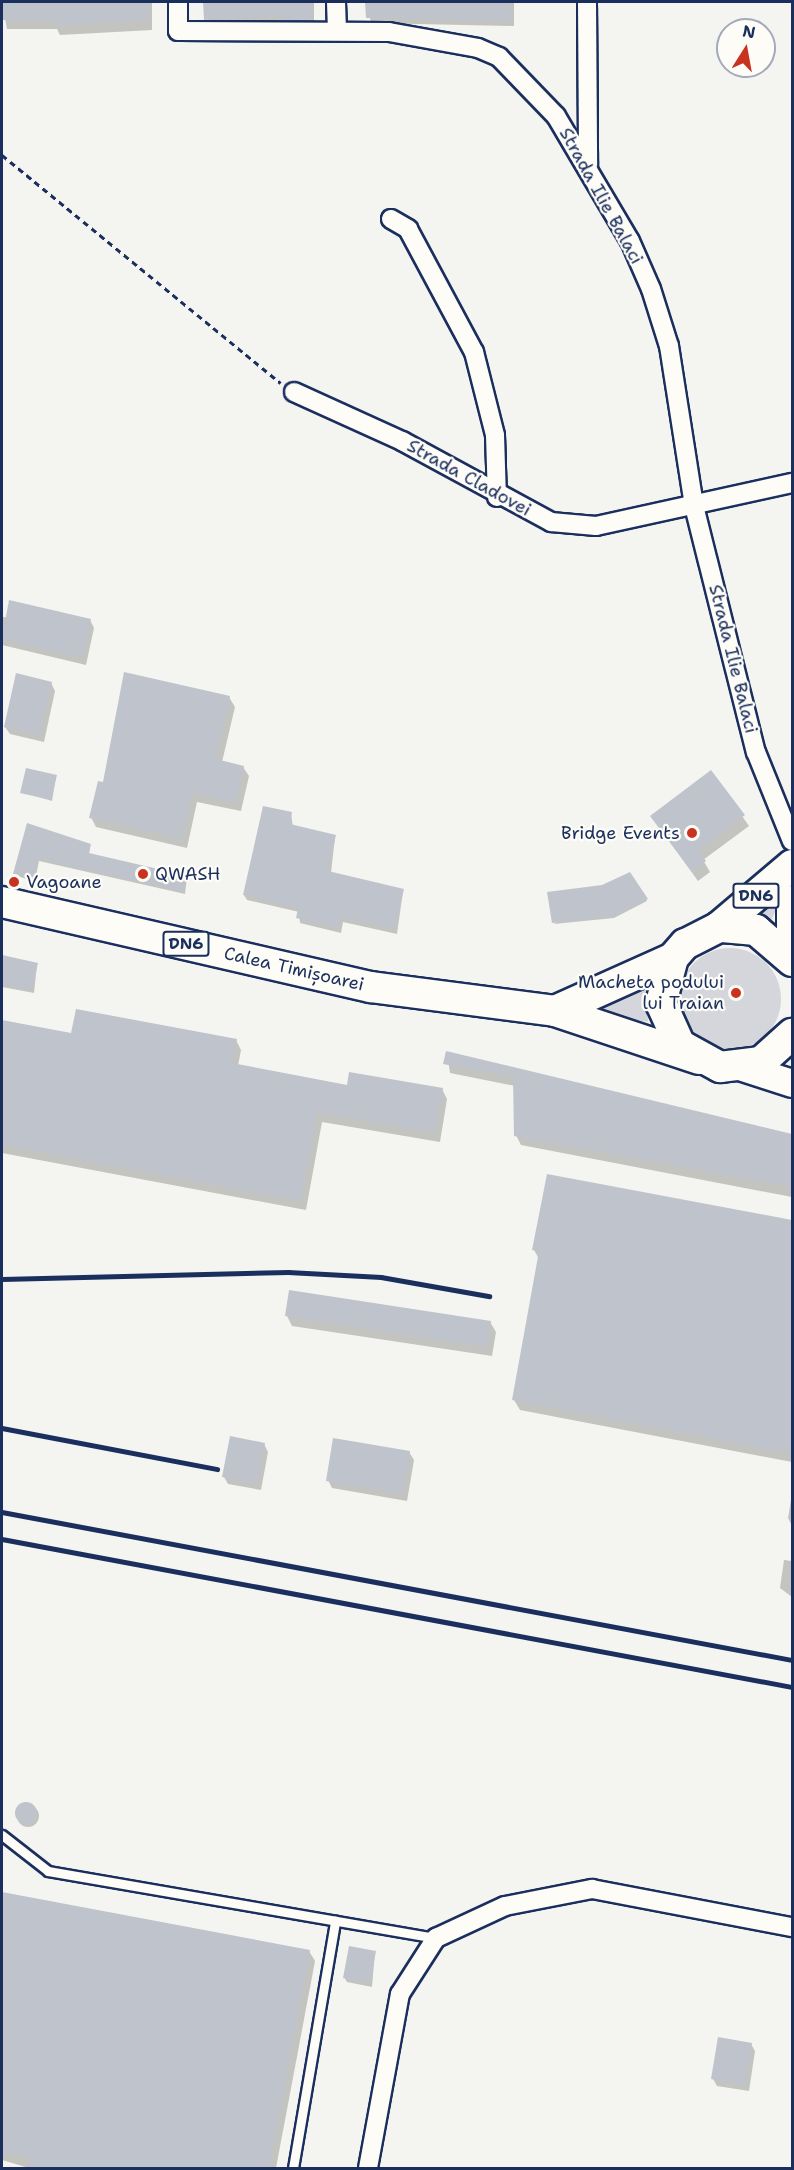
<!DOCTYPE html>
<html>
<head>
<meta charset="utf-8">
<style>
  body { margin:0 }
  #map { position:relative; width:794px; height:2170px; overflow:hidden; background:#f4f4f1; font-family:"Shantell Sans",sans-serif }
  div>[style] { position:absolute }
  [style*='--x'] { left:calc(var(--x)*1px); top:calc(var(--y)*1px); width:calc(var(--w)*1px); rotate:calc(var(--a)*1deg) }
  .green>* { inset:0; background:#d4d6db }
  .round { border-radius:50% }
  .shadow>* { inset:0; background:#0003 }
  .building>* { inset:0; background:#bfc3cc }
  .path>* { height:3px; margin-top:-1.5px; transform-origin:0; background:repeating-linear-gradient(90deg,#1b2f5e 0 6px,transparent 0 10.5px) }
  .roads { filter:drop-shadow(2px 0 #1b2f5e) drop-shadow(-2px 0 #1b2f5e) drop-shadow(0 2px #1b2f5e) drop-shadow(0 -2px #1b2f5e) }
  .lane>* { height:9px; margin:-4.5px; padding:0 4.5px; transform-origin:4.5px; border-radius:4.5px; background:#fdfcf7 }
  .street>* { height:18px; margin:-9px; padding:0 9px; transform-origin:9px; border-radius:9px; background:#fdfcf7 }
  .secondary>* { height:27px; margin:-13.5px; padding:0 13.5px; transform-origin:13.5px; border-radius:13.5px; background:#fdfcf7 }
  .primary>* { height:30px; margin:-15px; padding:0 15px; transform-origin:15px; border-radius:15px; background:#fdfcf7 }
  .rail>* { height:4.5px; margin:-2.25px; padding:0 2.25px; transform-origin:2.25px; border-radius:2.25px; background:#1b2f5e }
  .dots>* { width:16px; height:16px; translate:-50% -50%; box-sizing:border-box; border:3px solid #fdfcf7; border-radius:50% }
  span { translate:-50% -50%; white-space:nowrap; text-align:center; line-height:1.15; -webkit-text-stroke:4.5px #fdfcf7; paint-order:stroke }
  .shield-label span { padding:2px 4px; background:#fdfcf7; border:2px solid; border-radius:4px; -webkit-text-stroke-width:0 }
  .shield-label { font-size:16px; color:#1b2f5e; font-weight:700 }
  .street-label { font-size:18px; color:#1b2f5e }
  .poi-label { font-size:18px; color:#1b2f5e }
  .right { translate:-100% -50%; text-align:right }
  .left { translate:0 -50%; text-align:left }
  .frame { position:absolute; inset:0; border:3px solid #1b2f5e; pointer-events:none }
  .north { position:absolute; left:716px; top:18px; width:60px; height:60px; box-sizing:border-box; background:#fdfcf7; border:2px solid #a3aaba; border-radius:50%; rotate:11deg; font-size:16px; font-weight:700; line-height:24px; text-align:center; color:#1b2f5e }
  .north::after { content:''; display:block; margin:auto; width:21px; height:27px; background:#c8321e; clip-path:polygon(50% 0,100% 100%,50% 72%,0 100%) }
</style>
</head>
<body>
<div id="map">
  <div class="green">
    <i style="clip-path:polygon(784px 891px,771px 921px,752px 915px)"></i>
    <i class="round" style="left:679px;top:948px;width:102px;height:102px"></i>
    <i style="clip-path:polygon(646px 984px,648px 1022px,567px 1008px)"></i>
  </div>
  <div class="shadow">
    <i style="clip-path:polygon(2px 2px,152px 2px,152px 30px,60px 35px,57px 29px,7px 29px)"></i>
    <i style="clip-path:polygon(205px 2px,314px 2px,314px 25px,285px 20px,208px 24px)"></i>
    <i style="clip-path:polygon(367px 2px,514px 2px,514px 26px,371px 23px)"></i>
    <i style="clip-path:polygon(2px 617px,90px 620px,94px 628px,86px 665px,2px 645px)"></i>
    <i style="clip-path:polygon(51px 683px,55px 691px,44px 742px,10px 734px,5px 727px)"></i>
    <i style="clip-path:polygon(229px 697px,235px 707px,222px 762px,243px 767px,249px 776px,241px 811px,197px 802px,187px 848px,96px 827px,91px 817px,104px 784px)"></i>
    <i style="clip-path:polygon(711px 772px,749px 826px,703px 860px,710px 872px,698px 881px,652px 817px)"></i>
    <i style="clip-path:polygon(56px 777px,52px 801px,22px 792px)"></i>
    <i style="clip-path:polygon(291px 814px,293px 827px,335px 837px,331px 873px,403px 891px,397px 934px,343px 922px,341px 933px,300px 923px,299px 912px,247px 900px,244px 895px)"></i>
    <i style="clip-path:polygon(28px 825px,90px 845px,89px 855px,187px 877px,185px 894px,39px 861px,35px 881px,16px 876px)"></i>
    <i style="clip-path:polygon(630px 874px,647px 901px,614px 918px,554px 924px,602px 887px)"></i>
    <i style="clip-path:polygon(2px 958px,37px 964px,34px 993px,2px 987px)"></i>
    <i style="clip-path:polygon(2px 1022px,72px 1035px,236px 1040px,241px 1050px,238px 1066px,348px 1086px,442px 1089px,447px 1099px,440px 1142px,322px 1122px,306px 1210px,2px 1153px)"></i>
    <i style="clip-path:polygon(447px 1053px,792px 1138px,792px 1197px,521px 1145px,516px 1135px,515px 1086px,450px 1073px)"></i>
    <i style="clip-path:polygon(548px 1176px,792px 1221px,792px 1462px,520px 1410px,514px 1400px,539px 1259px,534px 1250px)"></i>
    <i style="clip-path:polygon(287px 1316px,490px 1322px,496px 1332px,492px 1356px,292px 1326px)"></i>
    <i style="clip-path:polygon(264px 1444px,268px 1452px,261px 1490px,228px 1484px,224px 1477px)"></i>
    <i style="clip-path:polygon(409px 1452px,414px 1460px,407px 1501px,332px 1488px,328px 1480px)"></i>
    <i style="clip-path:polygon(792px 1494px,792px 1526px,788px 1518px)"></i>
    <i style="clip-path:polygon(784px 1560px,792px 1561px,792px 1597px,780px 1588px)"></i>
    <i class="round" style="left:17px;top:1805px;width:22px;height:22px"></i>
    <i style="clip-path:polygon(2px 1893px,309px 1951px,315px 1961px,276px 2168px,29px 2168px,2px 2160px)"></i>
    <i style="clip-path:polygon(375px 1952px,372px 1987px,347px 1982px,344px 1977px)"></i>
    <i style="clip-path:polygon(751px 2044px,755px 2051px,749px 2091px,717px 2086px,713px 2079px)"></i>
  </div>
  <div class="building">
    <i style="clip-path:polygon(2px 2px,148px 2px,148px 20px,53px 25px,53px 20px,2px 20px)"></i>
    <i style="clip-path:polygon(203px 2px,312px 2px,313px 20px,283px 20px,283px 16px,204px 20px)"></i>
    <i style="clip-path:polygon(365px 2px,511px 2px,511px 21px,366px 18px)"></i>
    <i style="clip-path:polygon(9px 600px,91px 619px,82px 658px,2px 639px)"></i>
    <i style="clip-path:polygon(124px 672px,230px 696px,216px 759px,244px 766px,236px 803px,192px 793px,182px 839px,89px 818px,98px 781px,103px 782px)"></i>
    <i style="clip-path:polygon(16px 673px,52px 682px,40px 735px,4px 727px)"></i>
    <i style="clip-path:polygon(26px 768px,57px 775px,51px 800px,20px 793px)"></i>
    <i style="clip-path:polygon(711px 770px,745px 815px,698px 850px,706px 861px,692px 872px,650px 816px)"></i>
    <i style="clip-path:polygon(263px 806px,292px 812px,290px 824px,336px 835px,328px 871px,404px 889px,395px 929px,341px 917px,338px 928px,296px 918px,298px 908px,243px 895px)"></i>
    <i style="clip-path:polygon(27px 823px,91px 844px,89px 853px,188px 876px,184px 892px,38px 859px,34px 879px,13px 874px)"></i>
    <i style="clip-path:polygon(630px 872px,648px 899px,613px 916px,552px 923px,547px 892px,602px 885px)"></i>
    <i style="clip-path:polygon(2px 955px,38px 963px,32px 990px,2px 984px)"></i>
    <i style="clip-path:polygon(76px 1009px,237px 1039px,232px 1063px,347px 1085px,349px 1072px,443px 1088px,435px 1133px,317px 1112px,301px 1201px,2px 1145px,2px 1020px,71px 1033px)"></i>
    <i style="clip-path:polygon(446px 1051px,792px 1134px,792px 1187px,514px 1136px,513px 1077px,443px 1064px)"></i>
    <i style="clip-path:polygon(547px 1174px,792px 1220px,792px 1454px,512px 1400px,539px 1251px,532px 1250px)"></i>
    <i style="clip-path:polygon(289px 1290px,491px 1321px,487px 1347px,285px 1316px)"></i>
    <i style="clip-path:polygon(230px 1436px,265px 1443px,257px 1484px,222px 1477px)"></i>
    <i style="clip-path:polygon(333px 1438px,410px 1451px,403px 1494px,326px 1481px)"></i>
    <i class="round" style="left:15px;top:1802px;width:22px;height:22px"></i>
    <i style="clip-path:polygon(2px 1892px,310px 1950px,269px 2169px,27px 2169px,29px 2157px,2px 2152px)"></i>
    <i style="clip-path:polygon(349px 1946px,376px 1951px,370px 1983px,343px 1978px)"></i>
    <i style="clip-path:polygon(718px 2037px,752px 2043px,745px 2085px,711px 2079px)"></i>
  </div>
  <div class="path">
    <i style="--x:2;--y:155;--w:360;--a:39.3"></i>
  </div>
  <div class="roads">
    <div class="lane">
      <i style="--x:2;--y:1835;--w:58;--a:38"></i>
      <i style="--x:48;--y:1871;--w:394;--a:9.8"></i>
      <i style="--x:293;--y:2168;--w:251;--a:-80.3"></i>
    </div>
    <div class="street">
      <i style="--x:178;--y:2;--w:29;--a:90"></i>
      <i style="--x:178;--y:31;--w:211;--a:0.3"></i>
      <i style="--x:389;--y:32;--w:90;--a:10.2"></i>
      <i style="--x:478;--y:48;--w:23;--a:23"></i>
      <i style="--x:499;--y:57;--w:82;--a:46"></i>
      <i style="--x:556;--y:116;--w:145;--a:59.4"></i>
      <i style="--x:630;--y:241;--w:52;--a:66.4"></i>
      <i style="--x:651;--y:289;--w:60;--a:72.5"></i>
      <i style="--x:669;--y:346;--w:162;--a:81.1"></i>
      <i style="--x:694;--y:506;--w:254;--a:75.9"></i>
      <i style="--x:756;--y:752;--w:96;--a:68"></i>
      <i style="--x:336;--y:2;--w:28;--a:88"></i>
      <i style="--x:587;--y:2;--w:163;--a:89.6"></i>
      <i style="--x:391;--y:219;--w:20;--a:30"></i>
      <i style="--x:408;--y:229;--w:140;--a:61.8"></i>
      <i style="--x:474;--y:352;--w:86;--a:75.8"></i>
      <i style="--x:495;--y:435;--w:62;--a:88.2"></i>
      <i style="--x:294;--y:392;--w:119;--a:24.4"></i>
      <i style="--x:402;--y:441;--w:170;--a:28.5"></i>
      <i style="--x:551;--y:522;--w:45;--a:5.1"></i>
      <i style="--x:596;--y:526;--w:201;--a:-12.4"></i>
      <i style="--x:368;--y:2168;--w:177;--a:-79.6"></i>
      <i style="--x:400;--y:1994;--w:67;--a:-57.3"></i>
      <i style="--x:436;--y:1938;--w:76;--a:-24.9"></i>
      <i style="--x:505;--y:1906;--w:89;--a:-11.1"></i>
      <i style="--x:592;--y:1889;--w:204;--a:10.8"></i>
    </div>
    <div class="secondary">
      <i style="--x:742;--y:1067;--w:52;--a:17.7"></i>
    </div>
    <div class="primary">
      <i style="--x:792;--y:901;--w:47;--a:90"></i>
      <i style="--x:2;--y:902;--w:379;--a:13"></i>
      <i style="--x:371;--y:987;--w:186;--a:7.4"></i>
      <i style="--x:555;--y:1011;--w:152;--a:18.4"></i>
      <i style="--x:719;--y:927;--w:96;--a:-40.3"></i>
      <i style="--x:792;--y:961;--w:48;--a:-139.3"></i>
      <i style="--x:756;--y:930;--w:37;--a:-175"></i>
      <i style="--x:719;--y:927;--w:38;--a:153"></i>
      <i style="--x:685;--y:944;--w:18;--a:131"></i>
      <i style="--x:673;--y:958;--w:47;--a:104.9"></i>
      <i style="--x:661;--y:1003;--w:46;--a:65.7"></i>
      <i style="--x:680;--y:1045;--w:46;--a:28.8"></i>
      <i style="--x:720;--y:1067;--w:41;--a:-7"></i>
      <i style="--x:761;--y:1062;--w:42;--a:-42.1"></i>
      <i style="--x:555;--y:1011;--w:129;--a:-24.2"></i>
    </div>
  </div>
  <div class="rail">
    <i style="--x:2;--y:1279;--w:286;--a:-1.4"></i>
    <i style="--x:288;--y:1272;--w:93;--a:3.1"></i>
    <i style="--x:381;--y:1277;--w:110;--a:10"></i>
    <i style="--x:2;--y:1428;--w:219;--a:10.8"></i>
    <i style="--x:2;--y:1512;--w:804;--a:10.61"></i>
    <i style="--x:2;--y:1539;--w:804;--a:10.61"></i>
  </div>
  <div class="dots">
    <i style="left:692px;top:833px;background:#c8321e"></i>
    <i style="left:143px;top:874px;background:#c8321e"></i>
    <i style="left:14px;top:882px;background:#c8321e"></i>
    <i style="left:736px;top:993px;background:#c8321e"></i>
  </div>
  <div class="shield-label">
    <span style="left:756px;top:896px">DN6</span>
    <span style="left:186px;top:944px">DN6</span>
  </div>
  <div class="street-label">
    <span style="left:601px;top:196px;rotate:61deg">Strada Ilie Balaci</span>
    <span style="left:469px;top:478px;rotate:29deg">Strada Cladovei</span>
    <span style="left:733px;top:659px;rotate:76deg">Strada Ilie Balaci</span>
    <span style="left:294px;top:969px;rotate:13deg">Calea Timișoarei</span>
  </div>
  <div class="poi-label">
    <span class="right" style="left:680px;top:833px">Bridge Events</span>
    <span class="left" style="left:155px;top:874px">QWASH</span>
    <span class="left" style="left:26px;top:882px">Vagoane</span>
    <span class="right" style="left:724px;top:993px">Macheta podului<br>lui Traian</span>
  </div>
  <div class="frame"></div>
  <div class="north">N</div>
</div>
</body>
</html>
